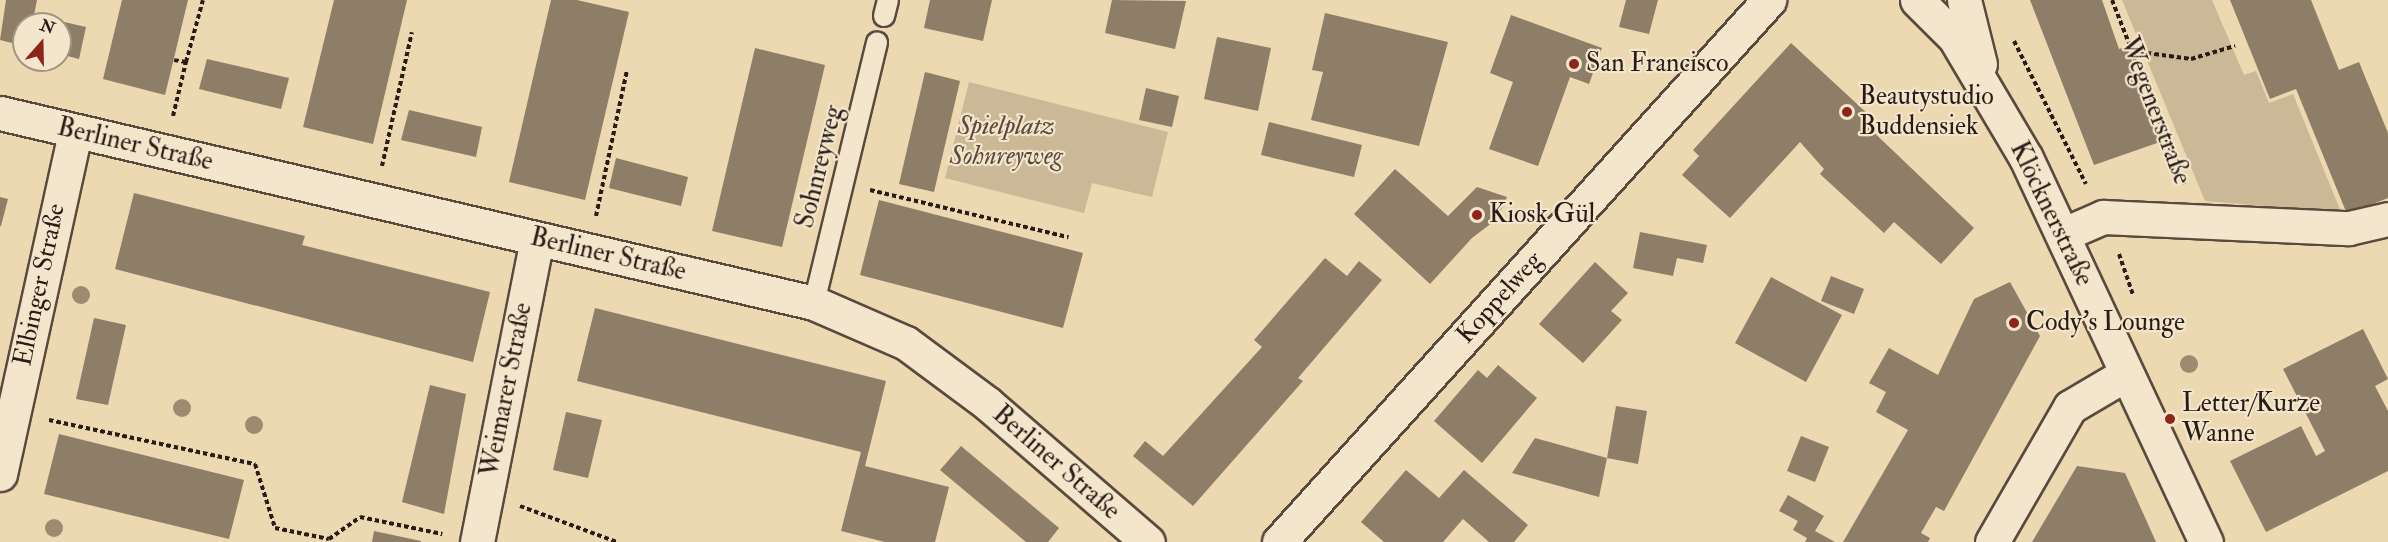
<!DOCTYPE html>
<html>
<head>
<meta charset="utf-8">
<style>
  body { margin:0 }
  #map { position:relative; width:2388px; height:542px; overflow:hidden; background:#ecd8b1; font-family:"IM FELL Double Pica",serif }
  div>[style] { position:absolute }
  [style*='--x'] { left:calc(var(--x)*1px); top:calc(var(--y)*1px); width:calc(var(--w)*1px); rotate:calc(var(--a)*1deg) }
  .green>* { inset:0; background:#cbb897 }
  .building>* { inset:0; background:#8e7d67 }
  .path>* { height:4px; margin-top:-2px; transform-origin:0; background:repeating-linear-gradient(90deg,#291b16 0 4.5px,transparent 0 7.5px) }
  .roads { filter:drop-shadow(2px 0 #5a4a3d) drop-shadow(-2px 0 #5a4a3d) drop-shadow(0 2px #5a4a3d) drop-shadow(0 -2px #5a4a3d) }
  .service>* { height:20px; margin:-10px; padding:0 10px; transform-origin:10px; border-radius:10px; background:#f3e6cc }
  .minor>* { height:33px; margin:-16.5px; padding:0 16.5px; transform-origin:16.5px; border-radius:16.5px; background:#f3e6cc }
  .secondary>* { height:33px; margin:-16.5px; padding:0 16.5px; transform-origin:16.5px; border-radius:16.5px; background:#f3e6cc }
  .trees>* { width:18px; height:18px; margin:-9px; border-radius:50%; background:#9c8a71 }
  .dots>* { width:16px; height:16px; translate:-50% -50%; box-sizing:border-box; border:3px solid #f3e6cc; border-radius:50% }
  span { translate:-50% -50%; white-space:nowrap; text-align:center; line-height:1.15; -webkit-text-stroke:4.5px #f3e6cc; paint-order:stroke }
  .poi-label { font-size:26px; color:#291b16 }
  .left { translate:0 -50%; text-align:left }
  .street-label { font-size:26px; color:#291b16 }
  .park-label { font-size:26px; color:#5a4a3d; font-style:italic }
  .north { position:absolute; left:12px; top:12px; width:60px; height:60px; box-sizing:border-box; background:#f3e6cc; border:2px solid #a29583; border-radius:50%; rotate:20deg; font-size:16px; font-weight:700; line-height:24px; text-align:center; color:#291b16 }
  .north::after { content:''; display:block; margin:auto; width:21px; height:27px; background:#8f2418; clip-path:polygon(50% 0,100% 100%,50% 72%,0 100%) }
</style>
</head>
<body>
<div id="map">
  <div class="green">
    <i style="clip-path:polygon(2122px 0,2212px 0,2244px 75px,2256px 71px,2269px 103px,2293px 94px,2341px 212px,2205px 201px)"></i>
    <i style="clip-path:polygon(969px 82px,1168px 132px,1152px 197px,1092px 183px,1084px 213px,945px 178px)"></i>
  </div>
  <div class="building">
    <i style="clip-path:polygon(6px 0,37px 0,34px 15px,86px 27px,79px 59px,60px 54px,60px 24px,24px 24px,24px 46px,0 40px)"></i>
    <i style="clip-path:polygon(122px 0,188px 0,165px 95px,103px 79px)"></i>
    <i style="clip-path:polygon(334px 0,407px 0,373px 144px,303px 127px)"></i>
    <i style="clip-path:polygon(551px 0,577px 0,629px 12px,585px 200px,509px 182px)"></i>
    <i style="clip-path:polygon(930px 0,992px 0,983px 41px,924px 28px)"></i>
    <i style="clip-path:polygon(1112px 0,1186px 1px,1175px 49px,1105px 33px)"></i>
    <i style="clip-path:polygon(1626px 0,1658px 0,1649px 34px,1619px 27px)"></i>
    <i style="clip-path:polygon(2030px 0,2102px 0,2119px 49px,2127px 46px,2160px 142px,2094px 165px)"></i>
    <i style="clip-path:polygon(2230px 0,2311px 0,2339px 70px,2359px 62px,2388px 133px,2388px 198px,2347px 214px,2296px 89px,2270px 99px)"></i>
    <i style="clip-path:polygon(1325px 13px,1448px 42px,1419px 146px,1311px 120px,1323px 72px,1312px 70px)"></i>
    <i style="clip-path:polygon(1511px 15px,1602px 48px,1589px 84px,1570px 77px,1538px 166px,1489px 149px,1513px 82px,1490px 73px)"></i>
    <i style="clip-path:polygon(1217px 37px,1271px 48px,1258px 111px,1204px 99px)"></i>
    <i style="clip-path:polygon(1791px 43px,1869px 115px,1863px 122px,1974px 228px,1941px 264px,1894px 222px,1884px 233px,1820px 174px,1824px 169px,1800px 142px,1730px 218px,1682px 175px,1699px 156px,1693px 150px)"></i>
    <i style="clip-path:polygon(755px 48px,825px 65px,782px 247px,712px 231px)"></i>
    <i style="clip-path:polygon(207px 59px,289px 78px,281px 109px,199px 89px)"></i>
    <i style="clip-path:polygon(925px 72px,960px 81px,934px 192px,899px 184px)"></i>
    <i style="clip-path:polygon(1146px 88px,1179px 96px,1172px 127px,1139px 120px)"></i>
    <i style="clip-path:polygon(409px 110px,482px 127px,476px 157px,401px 140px)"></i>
    <i style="clip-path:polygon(1269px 122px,1362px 145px,1354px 177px,1261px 155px)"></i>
    <i style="clip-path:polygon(616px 158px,688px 177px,681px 206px,609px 188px)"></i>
    <i style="clip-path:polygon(1395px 169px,1448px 216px,1477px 187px,1507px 197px,1497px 219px,1472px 238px,1430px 284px,1354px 214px)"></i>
    <i style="clip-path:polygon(134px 193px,305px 236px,302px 245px,490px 292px,473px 362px,115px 269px)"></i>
    <i style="clip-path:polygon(0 197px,8px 199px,1px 226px,0 226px)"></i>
    <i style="clip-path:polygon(879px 200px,1083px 253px,1063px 328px,860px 275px)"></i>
    <i style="clip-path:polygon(1640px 232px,1707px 245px,1703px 263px,1677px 258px,1673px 276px,1633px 268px)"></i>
    <i style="clip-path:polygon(1325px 258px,1347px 276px,1359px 261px,1382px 280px,1298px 378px,1303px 381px,1193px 506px,1133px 456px,1145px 441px,1163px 456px,1262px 347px,1254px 340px)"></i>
    <i style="clip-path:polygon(1595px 262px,1628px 293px,1611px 311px,1622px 320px,1583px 363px,1539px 324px)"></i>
    <i style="clip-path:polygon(1831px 276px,1864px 289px,1854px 314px,1821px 301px)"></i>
    <i style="clip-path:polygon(1771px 277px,1842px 315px,1806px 382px,1735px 343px)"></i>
    <i style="clip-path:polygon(2010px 282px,2040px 336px,1944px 511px,1936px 507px,1921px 533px,1930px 538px,1928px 542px,1843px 542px,1908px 430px,1876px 412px,1886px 392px,1869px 383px,1889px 348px,1938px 375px,1974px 299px)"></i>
    <i style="clip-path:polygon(595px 308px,886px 381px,865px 466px,949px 487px,935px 542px,885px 542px,841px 531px,861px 452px,577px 381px)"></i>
    <i style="clip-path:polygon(94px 318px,126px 325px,108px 405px,76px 399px)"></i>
    <i style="clip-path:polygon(2363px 329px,2388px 379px,2375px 386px,2388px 411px,2388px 471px,2266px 532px,2230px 461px,2301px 426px,2316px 456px,2325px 451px,2283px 369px)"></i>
    <i style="clip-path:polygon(1498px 365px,1537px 398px,1482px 463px,1434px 421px,1478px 370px,1487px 378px)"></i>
    <i style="clip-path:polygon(430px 385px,466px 394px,444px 514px,402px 502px)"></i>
    <i style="clip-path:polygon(1616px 406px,1647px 411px,1638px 464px,1607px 458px)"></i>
    <i style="clip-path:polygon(566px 412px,602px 420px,588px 478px,553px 470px)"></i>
    <i style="clip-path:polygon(59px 434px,244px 480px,229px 539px,44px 494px)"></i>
    <i style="clip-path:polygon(1801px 436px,1829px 447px,1815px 482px,1787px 471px)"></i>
    <i style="clip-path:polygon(1535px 438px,1607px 458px,1599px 497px,1512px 473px)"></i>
    <i style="clip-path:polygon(961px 446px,1059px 528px,1048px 542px,1026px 542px,940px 470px)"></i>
    <i style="clip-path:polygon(2077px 466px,2125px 473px,2156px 542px,2032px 542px)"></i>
    <i style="clip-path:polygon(1406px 470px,1439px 498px,1464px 470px,1528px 525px,1514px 542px,1489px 542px,1463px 519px,1443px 542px,1384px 542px,1361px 522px)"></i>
    <i style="clip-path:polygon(1788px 495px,1824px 516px,1815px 531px,1835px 542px,1805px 542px,1807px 538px,1793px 530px,1798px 521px,1779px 511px)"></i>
    <i style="clip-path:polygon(374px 531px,421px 541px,421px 542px,372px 542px)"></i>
  </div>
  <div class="path">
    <i style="--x:2112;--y:0;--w:198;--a:68.6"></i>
    <i style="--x:2014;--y:41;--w:160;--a:63.3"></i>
    <i style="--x:2132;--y:51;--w:60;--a:7.7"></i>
    <i style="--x:2191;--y:59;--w:46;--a:-16.5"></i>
    <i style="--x:186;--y:62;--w:64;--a:-74.7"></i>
    <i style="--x:173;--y:116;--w:56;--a:-76.5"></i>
    <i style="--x:186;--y:62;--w:12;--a:-171"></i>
    <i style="--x:382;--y:166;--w:137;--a:-77.4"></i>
    <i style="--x:870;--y:190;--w:204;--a:13.4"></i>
    <i style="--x:596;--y:216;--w:149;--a:-78"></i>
    <i style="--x:2119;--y:254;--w:43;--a:71.1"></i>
    <i style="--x:49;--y:420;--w:211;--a:12.1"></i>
    <i style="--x:255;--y:464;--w:67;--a:72.6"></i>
    <i style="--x:275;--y:528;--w:55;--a:11.5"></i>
    <i style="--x:329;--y:539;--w:38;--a:-35"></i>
    <i style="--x:360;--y:517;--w:84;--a:11.7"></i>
    <i style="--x:520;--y:506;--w:103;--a:20.4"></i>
  </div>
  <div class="roads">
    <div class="service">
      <i style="--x:884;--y:16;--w:16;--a:-76"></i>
      <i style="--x:814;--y:303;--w:268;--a:-76.4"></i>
    </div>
    <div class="minor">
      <i style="--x:0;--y:113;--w:836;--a:13.14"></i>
      <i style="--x:814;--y:303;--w:100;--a:23.5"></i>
      <i style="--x:906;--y:343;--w:102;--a:36.6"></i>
      <i style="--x:988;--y:404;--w:211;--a:40.8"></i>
      <i style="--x:2064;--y:234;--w:43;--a:-23.6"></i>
      <i style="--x:2103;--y:217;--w:246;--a:2.6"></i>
      <i style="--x:2349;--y:228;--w:40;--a:-13"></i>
      <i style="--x:0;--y:474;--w:350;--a:-77.6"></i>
      <i style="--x:477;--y:542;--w:309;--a:-78.8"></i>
      <i style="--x:1279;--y:542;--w:731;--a:-47.88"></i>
      <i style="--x:1992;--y:542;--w:156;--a:-60"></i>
      <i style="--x:2070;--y:407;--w:65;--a:-30.5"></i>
    </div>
    <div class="secondary">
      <i style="--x:1917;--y:0;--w:54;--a:45"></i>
      <i style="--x:1955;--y:38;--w:139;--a:59.4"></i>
      <i style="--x:2026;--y:158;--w:424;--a:64.9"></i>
      <i style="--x:1964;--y:0;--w:66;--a:76"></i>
    </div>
  </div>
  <div class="trees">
    <i style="left:81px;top:295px"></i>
    <i style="left:2189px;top:364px"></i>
    <i style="left:182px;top:408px"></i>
    <i style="left:254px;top:425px"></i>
    <i style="left:54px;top:528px"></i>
  </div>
  <div class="dots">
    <i style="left:1574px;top:64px;background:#8f2418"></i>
    <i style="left:1847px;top:112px;background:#8f2418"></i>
    <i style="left:1477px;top:215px;background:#8f2418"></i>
    <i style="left:2014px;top:323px;background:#8f2418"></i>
    <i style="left:2170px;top:419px;background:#8f2418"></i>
  </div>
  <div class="poi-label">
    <span class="left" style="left:1586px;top:64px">San Francisco</span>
    <span class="left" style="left:1859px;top:112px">Beautystudio<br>Buddensiek</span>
    <span class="left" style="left:1489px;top:215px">Kiosk Gül</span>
    <span class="left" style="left:2026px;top:323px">Cody's Lounge</span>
    <span class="left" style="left:2182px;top:419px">Letter/Kurze<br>Wanne</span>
  </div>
  <div class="street-label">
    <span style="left:2155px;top:111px;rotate:69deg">Wegenerstraße</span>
    <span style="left:135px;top:145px;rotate:13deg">Berliner Straße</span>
    <span style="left:820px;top:167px;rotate:-76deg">Sohnreyweg</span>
    <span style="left:2051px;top:214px;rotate:64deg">Klöcknerstraße</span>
    <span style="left:608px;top:255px;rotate:13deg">Berliner Straße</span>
    <span style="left:40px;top:285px;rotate:-78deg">Elbinger Straße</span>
    <span style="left:1500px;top:298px;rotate:-48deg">Koppelweg</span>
    <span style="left:507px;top:390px;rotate:-79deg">Weimarer Straße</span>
    <span style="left:1056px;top:463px;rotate:41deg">Berliner Straße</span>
  </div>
  <div class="park-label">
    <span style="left:1006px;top:142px">Spielplatz<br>Sohnreyweg</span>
  </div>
  <div class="north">N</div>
</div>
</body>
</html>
